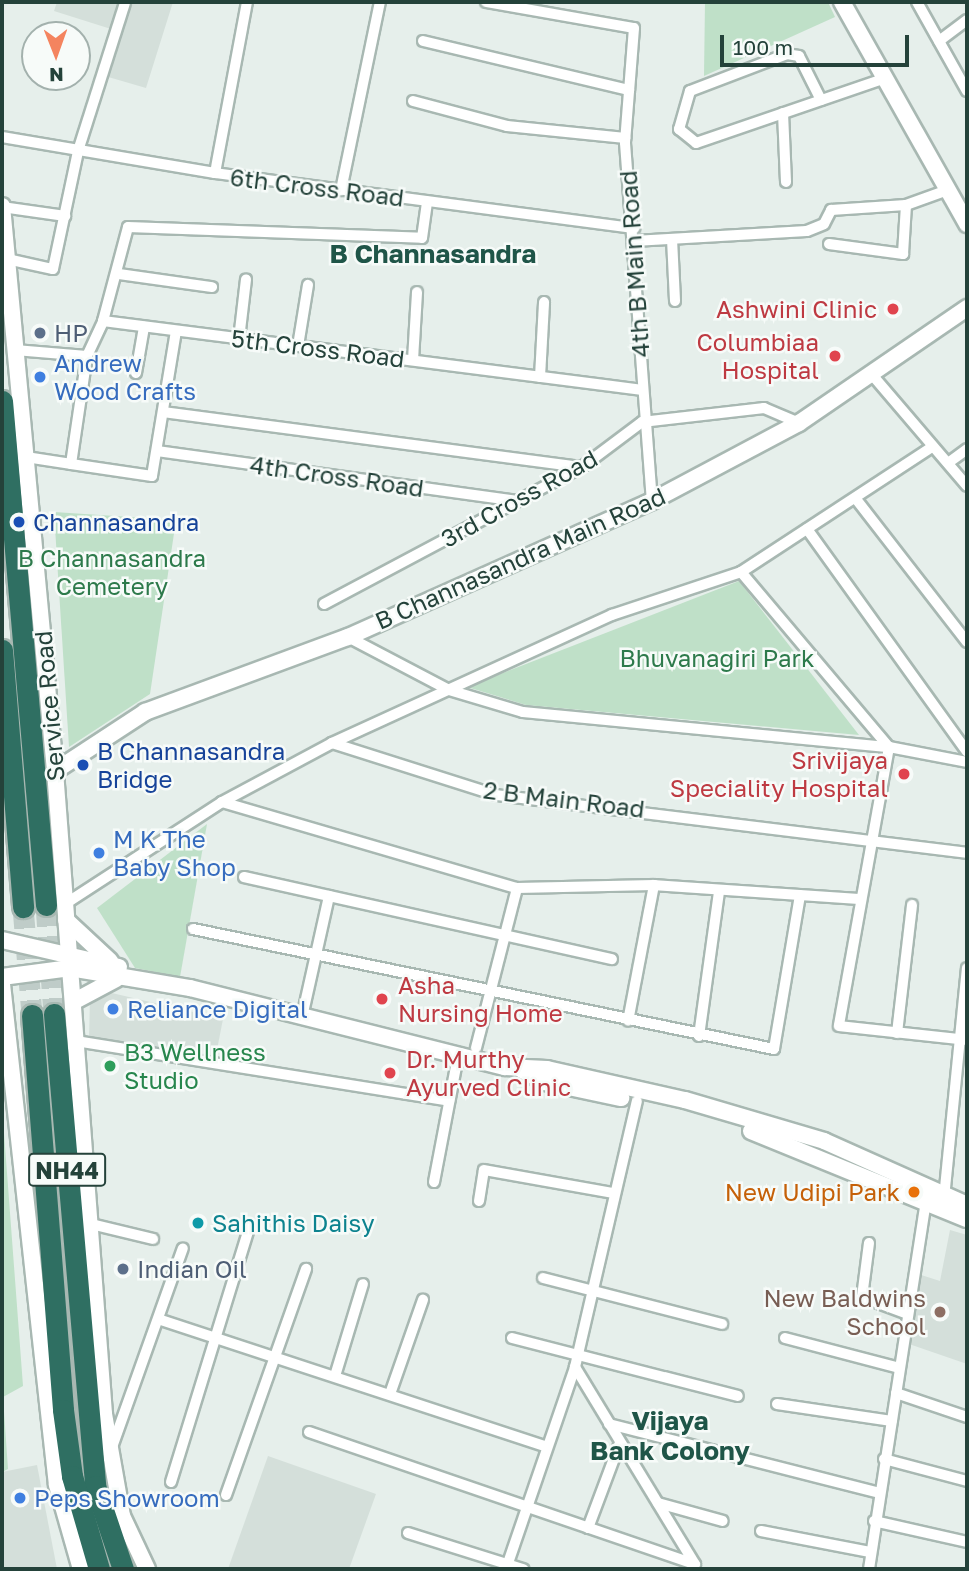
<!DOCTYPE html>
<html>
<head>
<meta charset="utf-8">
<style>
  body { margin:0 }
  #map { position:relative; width:969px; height:1571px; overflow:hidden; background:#e6efeb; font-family:"Golos Text",sans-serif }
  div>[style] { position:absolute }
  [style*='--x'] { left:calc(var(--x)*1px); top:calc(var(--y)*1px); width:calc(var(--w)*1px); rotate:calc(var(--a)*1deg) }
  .built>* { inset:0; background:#d4dfda }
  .green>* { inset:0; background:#bfe0c8 }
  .highway-tunnel>* { height:21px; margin-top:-10.5px; transform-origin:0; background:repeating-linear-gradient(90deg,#bfccc8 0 21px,transparent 0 31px) }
  .roads { filter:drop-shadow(2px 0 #a8b8b2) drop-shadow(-2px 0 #a8b8b2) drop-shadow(0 2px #a8b8b2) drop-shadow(0 -2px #a8b8b2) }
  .street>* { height:10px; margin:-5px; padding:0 5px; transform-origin:5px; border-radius:5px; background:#fff }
  .secondary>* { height:16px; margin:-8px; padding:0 8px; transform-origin:8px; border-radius:8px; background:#fff }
  .highway>* { height:21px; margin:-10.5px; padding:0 10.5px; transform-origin:10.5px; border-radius:10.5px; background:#2f6f62 }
  .dots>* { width:19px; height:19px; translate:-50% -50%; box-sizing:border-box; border:4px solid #f7fbf9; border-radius:50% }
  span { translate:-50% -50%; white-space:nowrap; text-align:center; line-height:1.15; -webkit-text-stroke:5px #f7fbf9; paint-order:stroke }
  .shield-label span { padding:2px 5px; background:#f7fbf9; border:2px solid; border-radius:5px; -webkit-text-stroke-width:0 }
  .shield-label { font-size:23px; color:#24423a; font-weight:700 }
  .street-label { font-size:24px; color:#24423a }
  .health-label { font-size:24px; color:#be3a42 }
  .right { translate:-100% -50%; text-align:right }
  .left { translate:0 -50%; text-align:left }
  .service-label { font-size:24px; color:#4e5e75 }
  .shop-label { font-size:24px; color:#366cbe }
  .transit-label { font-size:24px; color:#164399 }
  .park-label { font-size:24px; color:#2d7a4b }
  .leisure-label { font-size:24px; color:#27864d }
  .food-label { font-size:24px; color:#c56008 }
  .culture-label { font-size:24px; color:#0d838f }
  .education-label { font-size:24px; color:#785e54 }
  .neighbourhood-label { font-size:26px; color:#1f5548; font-weight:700 }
  .frame { position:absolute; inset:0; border:4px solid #24423a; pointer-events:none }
  .north { position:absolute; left:21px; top:21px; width:70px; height:70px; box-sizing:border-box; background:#f7fbf9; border:2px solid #a3b1ad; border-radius:50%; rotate:179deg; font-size:19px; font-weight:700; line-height:28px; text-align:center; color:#24423a }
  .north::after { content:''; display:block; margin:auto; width:24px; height:32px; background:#f4845f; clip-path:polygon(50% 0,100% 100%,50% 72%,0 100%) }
  .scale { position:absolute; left:720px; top:35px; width:189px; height:32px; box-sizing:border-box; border:4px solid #24423a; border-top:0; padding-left:9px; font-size:21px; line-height:24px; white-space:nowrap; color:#24423a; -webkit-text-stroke:5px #f7fbf9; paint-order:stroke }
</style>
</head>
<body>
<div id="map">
  <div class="built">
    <i style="clip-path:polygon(57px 2px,173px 2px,146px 88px,98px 74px,111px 29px,54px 11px)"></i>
    <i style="clip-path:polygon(99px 990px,223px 1019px,215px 1060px,89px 1038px,90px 999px)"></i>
    <i style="clip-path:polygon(950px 1230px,967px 1235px,967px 1364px,909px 1344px,918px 1274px,940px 1281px)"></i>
    <i style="clip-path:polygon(268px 1456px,376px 1494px,349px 1569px,228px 1569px)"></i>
    <i style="clip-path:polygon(37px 1465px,57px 1569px,2px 1569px,2px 1472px)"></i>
  </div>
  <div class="green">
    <i style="clip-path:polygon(705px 2px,828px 2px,835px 17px,704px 76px)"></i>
    <i style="clip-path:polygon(54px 512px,176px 520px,150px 694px,69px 747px)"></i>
    <i style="clip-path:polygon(739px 581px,859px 735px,526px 705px,467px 687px)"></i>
    <i style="clip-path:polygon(207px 824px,180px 977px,135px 968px,97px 908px)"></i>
    <i style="clip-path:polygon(2px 1106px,23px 1386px,3px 1397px,8px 1469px,2px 1472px)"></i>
  </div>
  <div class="highway-tunnel">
    <i style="--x:46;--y:905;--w:109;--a:85.8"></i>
    <i style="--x:23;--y:907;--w:108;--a:85.2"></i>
  </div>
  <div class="roads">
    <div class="street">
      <i style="--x:486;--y:2;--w:150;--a:10"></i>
      <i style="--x:634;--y:28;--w:115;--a:94.5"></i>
      <i style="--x:625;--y:143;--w:359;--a:85.7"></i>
      <i style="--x:917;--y:2;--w:102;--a:60.7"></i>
      <i style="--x:423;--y:41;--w:212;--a:13.4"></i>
      <i style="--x:939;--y:41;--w:35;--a:-37"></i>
      <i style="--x:821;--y:100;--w:49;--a:-116.6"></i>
      <i style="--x:799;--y:56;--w:12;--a:-171"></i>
      <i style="--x:787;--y:54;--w:104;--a:159.1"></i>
      <i style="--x:690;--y:91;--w:40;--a:106"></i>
      <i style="--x:679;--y:129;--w:22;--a:39"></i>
      <i style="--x:696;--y:143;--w:201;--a:-18.9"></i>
      <i style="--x:413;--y:101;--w:97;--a:14.9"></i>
      <i style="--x:507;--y:126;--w:119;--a:5.8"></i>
      <i style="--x:783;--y:113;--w:69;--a:87.5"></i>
      <i style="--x:2;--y:137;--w:216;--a:9.6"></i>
      <i style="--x:215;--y:173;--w:423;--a:7.5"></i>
      <i style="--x:215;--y:173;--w:174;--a:-79.4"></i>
      <i style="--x:341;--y:190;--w:192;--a:-78.3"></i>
      <i style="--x:2;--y:207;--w:64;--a:8.1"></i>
      <i style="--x:672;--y:239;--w:62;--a:87.2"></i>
      <i style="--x:634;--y:241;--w:173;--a:-3.3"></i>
      <i style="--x:807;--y:231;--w:18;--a:-22"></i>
      <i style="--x:824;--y:224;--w:16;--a:-63"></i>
      <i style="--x:831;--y:210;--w:75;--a:-3.8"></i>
      <i style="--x:829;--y:244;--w:75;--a:7.7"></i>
      <i style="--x:903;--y:254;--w:49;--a:-86.5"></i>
      <i style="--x:906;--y:205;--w:45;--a:-19.7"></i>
      <i style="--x:7;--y:259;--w:47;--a:12.3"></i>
      <i style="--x:53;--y:269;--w:121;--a:-78"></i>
      <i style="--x:78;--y:151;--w:155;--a:-72.4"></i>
      <i style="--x:119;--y:274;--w:94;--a:8"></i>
      <i style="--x:103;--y:321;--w:97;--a:-75.1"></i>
      <i style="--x:128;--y:227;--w:294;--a:2.1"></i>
      <i style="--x:422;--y:238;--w:37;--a:-82"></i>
      <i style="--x:239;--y:339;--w:60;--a:-83.3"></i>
      <i style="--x:298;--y:346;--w:62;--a:-80.7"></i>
      <i style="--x:15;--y:350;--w:72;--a:4.8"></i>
      <i style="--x:87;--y:356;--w:38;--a:-65"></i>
      <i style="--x:103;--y:321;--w:544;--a:7.28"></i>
      <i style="--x:413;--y:360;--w:68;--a:-86.6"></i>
      <i style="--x:136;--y:373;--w:47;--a:-80.1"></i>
      <i style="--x:540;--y:377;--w:75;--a:-86.9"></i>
      <i style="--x:874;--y:377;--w:143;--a:49.5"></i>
      <i style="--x:163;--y:412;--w:423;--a:7.5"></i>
      <i style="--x:157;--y:451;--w:364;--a:7.9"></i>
      <i style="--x:26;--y:457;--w:46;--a:8.8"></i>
      <i style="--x:71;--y:464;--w:109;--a:-81.6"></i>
      <i style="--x:948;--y:463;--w:24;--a:-36"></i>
      <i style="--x:71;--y:464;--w:82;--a:8.4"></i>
      <i style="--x:152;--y:476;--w:147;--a:-80.6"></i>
      <i style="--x:856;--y:499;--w:181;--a:52.2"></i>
      <i style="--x:807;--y:529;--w:274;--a:54.3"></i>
      <i style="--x:741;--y:572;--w:229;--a:49.8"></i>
      <i style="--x:889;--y:747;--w:283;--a:100.2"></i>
      <i style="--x:839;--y:1026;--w:129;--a:6.2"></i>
      <i style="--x:324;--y:604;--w:292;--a:-28"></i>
      <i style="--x:582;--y:467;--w:75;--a:-36.9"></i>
      <i style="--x:642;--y:422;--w:123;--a:-6.5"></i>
      <i style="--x:764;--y:408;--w:38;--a:23"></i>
      <i style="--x:348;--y:637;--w:114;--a:27.7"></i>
      <i style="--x:449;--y:690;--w:77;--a:16.6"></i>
      <i style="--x:523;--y:712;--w:368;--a:5.5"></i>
      <i style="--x:889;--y:747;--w:79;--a:10.9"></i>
      <i style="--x:332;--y:743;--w:172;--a:17.6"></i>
      <i style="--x:496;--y:795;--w:475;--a:7"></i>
      <i style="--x:222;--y:802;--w:307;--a:16.3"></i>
      <i style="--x:517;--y:888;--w:137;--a:-1.3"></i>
      <i style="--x:654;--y:885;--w:138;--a:100.8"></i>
      <i style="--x:244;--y:877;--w:377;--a:12.6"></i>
      <i style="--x:654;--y:885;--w:204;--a:3.9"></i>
      <i style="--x:65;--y:904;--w:187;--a:-33"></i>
      <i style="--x:222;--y:802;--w:125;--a:-28.2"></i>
      <i style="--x:332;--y:743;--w:308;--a:-24.6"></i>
      <i style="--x:612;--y:615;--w:136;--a:-18.4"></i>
      <i style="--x:741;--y:572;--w:228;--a:-33.2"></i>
      <i style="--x:193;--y:929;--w:593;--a:11.67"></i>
      <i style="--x:774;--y:1049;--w:156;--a:-80.4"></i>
      <i style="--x:302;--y:1017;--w:124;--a:-77.4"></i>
      <i style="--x:897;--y:1033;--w:129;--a:-83.3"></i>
      <i style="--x:699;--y:1036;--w:146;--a:-82.1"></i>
      <i style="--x:76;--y:1041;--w:378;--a:9.1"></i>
      <i style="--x:476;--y:1048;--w:165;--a:-75.6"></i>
      <i style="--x:434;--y:1182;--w:128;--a:-79.2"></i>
      <i style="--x:944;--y:1198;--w:231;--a:-84.3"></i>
      <i style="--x:479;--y:1201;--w:31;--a:-81"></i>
      <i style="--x:484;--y:1170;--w:131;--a:10.1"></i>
      <i style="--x:87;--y:1223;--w:68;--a:13.6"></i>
      <i style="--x:869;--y:1243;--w:54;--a:97.4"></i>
      <i style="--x:862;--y:1297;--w:49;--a:20.3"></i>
      <i style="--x:543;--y:1278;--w:185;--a:14.4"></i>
      <i style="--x:161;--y:1320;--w:406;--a:18.2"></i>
      <i style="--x:512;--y:1338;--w:233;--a:14.4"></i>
      <i style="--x:785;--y:1338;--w:118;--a:14.7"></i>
      <i style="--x:575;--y:1367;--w:231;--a:58.7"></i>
      <i style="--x:335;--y:1376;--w:96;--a:-73.1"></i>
      <i style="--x:896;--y:1393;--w:75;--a:18.7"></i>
      <i style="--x:390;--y:1394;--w:100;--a:-70.7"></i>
      <i style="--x:777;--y:1404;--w:116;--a:8.4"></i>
      <i style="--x:609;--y:1424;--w:279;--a:14.3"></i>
      <i style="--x:309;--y:1432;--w:408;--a:18.9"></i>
      <i style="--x:111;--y:1450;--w:214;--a:-70.4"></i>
      <i style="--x:884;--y:1459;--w:86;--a:14.8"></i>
      <i style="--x:171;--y:1482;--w:268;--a:-72.9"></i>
      <i style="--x:226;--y:1495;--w:240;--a:-70.5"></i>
      <i style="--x:658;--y:1503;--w:67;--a:15.5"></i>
      <i style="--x:874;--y:1521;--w:95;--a:12.7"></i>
      <i style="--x:588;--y:1528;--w:89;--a:-69.5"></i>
      <i style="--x:761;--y:1531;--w:111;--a:10.9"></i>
      <i style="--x:408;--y:1533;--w:121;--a:17.4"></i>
      <i style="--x:506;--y:1569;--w:213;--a:-71.1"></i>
      <i style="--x:575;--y:1367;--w:273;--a:-76.9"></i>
      <i style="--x:869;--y:1569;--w:377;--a:-81.2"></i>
    </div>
    <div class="secondary">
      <i style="--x:842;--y:2;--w:255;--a:60.6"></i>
      <i style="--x:2;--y:206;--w:567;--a:84.64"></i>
      <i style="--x:55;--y:771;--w:645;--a:85.64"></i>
      <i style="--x:104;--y:1414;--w:104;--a:80"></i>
      <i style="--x:122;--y:1516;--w:59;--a:64.7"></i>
      <i style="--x:55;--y:771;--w:108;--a:-33.2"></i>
      <i style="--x:145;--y:712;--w:216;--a:-20.3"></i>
      <i style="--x:348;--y:637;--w:333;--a:-24.1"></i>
      <i style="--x:652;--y:501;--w:166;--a:-28"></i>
      <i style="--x:799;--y:423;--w:204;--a:-34.4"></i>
      <i style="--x:66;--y:920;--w:60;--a:43"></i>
      <i style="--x:2;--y:940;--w:120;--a:13"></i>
      <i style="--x:2;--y:977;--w:69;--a:-7.5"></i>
      <i style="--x:70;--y:968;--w:122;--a:9.5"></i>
      <i style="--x:190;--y:988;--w:325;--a:14.1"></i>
      <i style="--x:505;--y:1067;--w:42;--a:2.7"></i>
      <i style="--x:547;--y:1069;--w:141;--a:12.7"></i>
      <i style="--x:685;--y:1100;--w:145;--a:16.4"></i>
      <i style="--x:824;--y:1141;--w:157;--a:24.1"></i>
      <i style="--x:2;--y:984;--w:504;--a:83.74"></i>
      <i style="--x:57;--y:1485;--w:87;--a:74.1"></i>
      <i style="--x:73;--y:1002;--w:49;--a:-28.1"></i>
      <i style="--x:522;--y:1070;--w:26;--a:28"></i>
      <i style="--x:545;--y:1082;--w:78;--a:11.9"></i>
      <i style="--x:751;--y:1131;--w:233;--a:22.2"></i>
    </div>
    <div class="highway">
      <i style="--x:2;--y:401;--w:506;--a:85.01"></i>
      <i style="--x:2;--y:650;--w:258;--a:85.3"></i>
      <i style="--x:54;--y:1014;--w:474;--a:85"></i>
      <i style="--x:95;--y:1486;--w:88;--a:71.4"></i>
      <i style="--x:32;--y:1015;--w:396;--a:85.5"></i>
      <i style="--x:63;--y:1410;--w:67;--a:82.2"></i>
      <i style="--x:72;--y:1476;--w:97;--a:73.8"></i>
    </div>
  </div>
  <div class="dots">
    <i style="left:893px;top:309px;background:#e0444e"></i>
    <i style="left:40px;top:333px;background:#5c6f8a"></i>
    <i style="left:835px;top:356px;background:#e0444e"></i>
    <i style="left:40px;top:377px;background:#3f7fe0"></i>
    <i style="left:19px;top:522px;background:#1a4fb4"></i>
    <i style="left:83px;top:765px;background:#1a4fb4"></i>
    <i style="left:904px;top:774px;background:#e0444e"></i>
    <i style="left:99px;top:853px;background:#3f7fe0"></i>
    <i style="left:382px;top:999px;background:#e0444e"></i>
    <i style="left:113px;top:1009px;background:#3f7fe0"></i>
    <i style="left:110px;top:1066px;background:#2e9e5b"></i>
    <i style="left:390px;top:1073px;background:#e0444e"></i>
    <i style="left:914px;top:1192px;background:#e8710a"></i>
    <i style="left:198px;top:1223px;background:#0f9aa8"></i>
    <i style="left:123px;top:1269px;background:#5c6f8a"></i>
    <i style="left:940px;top:1312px;background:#8d6e63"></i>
    <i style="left:20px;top:1498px;background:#3f7fe0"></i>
  </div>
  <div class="shield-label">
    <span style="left:67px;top:1170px">NH44</span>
  </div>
  <div class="street-label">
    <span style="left:317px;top:187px;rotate:7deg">6th Cross Road</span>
    <span style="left:634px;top:264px;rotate:-94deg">4th B Main Road</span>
    <span style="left:318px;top:348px;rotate:7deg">5th Cross Road</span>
    <span style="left:337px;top:476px;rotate:8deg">4th Cross Road</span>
    <span style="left:519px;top:498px;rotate:-29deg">3rd Cross Road</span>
    <span style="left:520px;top:558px;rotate:-24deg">B Channasandra Main Road</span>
    <span style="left:49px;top:706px;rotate:-95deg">Service Road</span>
    <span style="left:564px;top:799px;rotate:7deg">2 B Main Road</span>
  </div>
  <div class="health-label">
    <span class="right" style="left:877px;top:309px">Ashwini Clinic</span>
    <span class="right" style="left:819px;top:356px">Columbiaa<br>Hospital</span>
    <span class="right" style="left:888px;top:774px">Srivijaya<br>Speciality Hospital</span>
    <span class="left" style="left:398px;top:999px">Asha<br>Nursing Home</span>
    <span class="left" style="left:406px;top:1073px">Dr. Murthy<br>Ayurved Clinic</span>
  </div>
  <div class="service-label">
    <span class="left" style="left:54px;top:333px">HP</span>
    <span class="left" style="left:137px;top:1269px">Indian Oil</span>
  </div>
  <div class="shop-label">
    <span class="left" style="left:54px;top:377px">Andrew<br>Wood Crafts</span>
    <span class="left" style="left:113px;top:853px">M K The<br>Baby Shop</span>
    <span class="left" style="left:127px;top:1009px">Reliance Digital</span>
    <span class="left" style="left:34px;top:1498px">Peps Showroom</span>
  </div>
  <div class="transit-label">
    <span class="left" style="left:33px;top:522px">Channasandra</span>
    <span class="left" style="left:97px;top:765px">B Channasandra<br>Bridge</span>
  </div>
  <div class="park-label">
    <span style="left:112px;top:572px">B Channasandra<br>Cemetery</span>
    <span style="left:717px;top:658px">Bhuvanagiri Park</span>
  </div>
  <div class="leisure-label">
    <span class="left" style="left:124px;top:1066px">B3 Wellness<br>Studio</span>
  </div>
  <div class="food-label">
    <span class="right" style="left:900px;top:1192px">New Udipi Park</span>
  </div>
  <div class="culture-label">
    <span class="left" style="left:212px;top:1223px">Sahithis Daisy</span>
  </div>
  <div class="education-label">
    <span class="right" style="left:926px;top:1312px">New Baldwins<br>School</span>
  </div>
  <div class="neighbourhood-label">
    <span style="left:433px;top:254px">B Channasandra</span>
    <span style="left:670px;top:1436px">Vijaya<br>Bank Colony</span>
  </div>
  <div class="frame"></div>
  <div class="north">N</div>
  <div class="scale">100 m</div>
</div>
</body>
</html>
